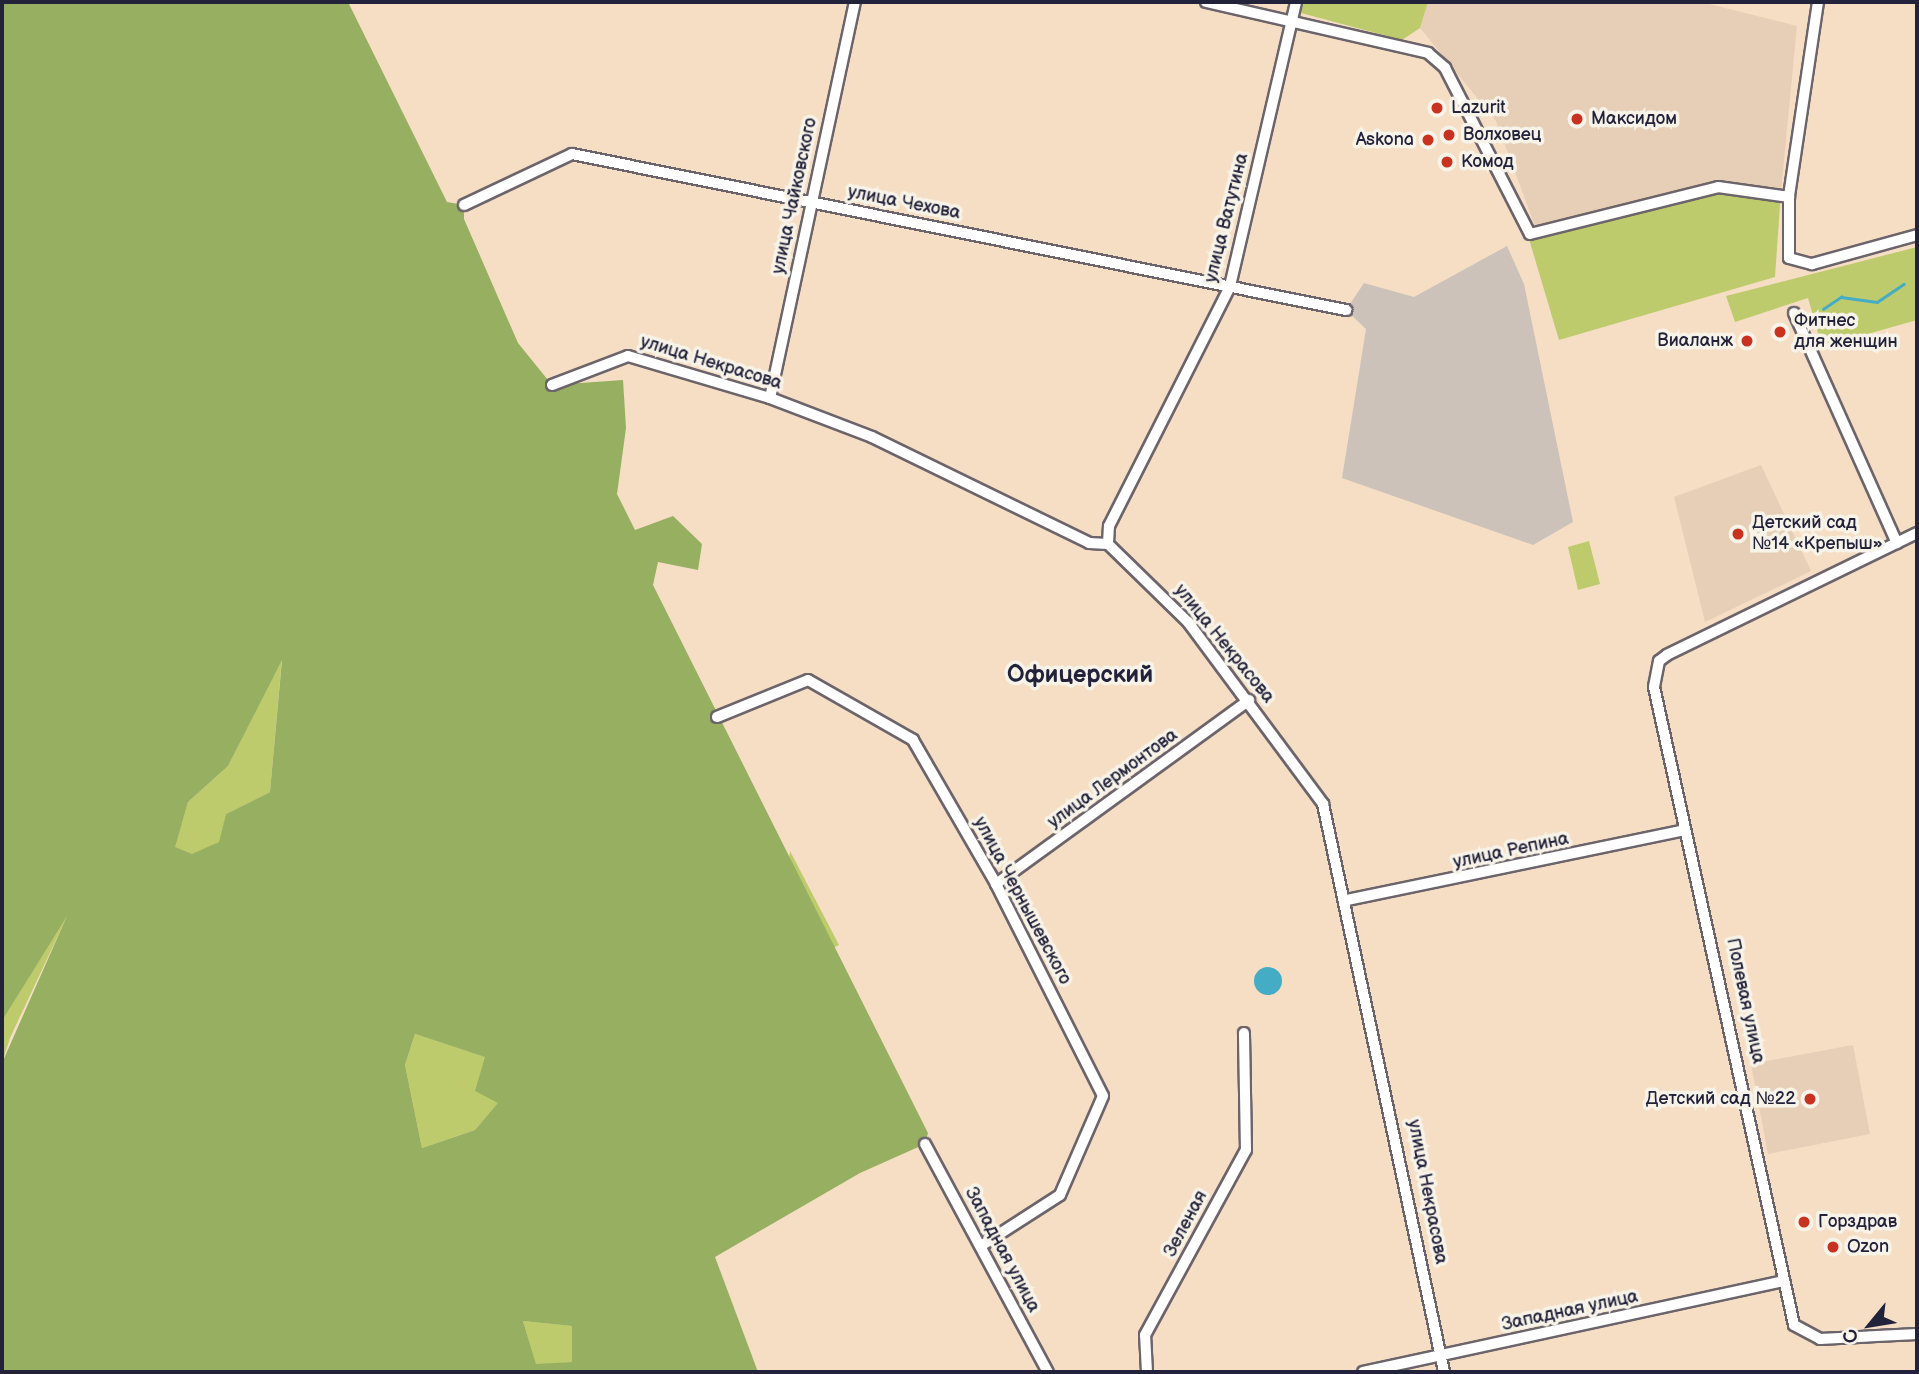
<!DOCTYPE html>
<html>
<head>
<meta charset="utf-8">
<style>
  body { margin:0 }
  #map { position:relative; width:1919px; height:1374px; overflow:hidden; background:#f5dec4; font-family:"Balsamiq Sans",sans-serif }
  div>[style] { position:absolute }
  [style*='--x'] { left:calc(var(--x)*1px); top:calc(var(--y)*1px); width:calc(var(--w)*1px); rotate:calc(var(--a)*1deg) }
  .built>* { inset:0; background:#e6cfb6 }
  .industrial>* { inset:0; background:#ccc2b9 }
  .green>* { inset:0; background:#bdcb6d }
  .forest>* { inset:0; background:#96af60 }
  .water>* { inset:0; background:#45acc5 }
  .round { border-radius:50% }
  .stream>* { height:2.5px; margin:-1.25px; padding:0 1.25px; transform-origin:1.25px; border-radius:1.25px; background:#45acc5 }
  .roads { filter:drop-shadow(2px 0 #6c646b) drop-shadow(-2px 0 #6c646b) drop-shadow(0 2px #6c646b) drop-shadow(0 -2px #6c646b) }
  .minor>* { height:10px; margin:-5px; padding:0 5px; transform-origin:5px; border-radius:5px; background:#fff }
  .dots>* { width:19px; height:19px; translate:-50% -50%; box-sizing:border-box; border:4px solid #f7f3e8; border-radius:50% }
  span { translate:-50% -50%; white-space:nowrap; text-align:center; line-height:1.15; -webkit-text-stroke:7px #f7f3e8; paint-order:stroke }
  .poi-label { font-size:18px; color:#22223b }
  .left { translate:0 -50%; text-align:left }
  .right { translate:-100% -50%; text-align:right }
  .street-label { font-size:18px; color:#22223b }
  .district-label { font-size:24px; color:#22223b; font-weight:700 }
  .frame { position:absolute; inset:0; border:4px solid #22223b; pointer-events:none }
  .north { position:absolute; left:1835px; top:1290px; width:70px; height:70px; -webkit-text-stroke:5px #f7f3e8; paint-order:stroke; rotate:240deg; font-size:19px; font-weight:700; line-height:28px; text-align:center; color:#22223b }
  .north::after { content:''; display:block; margin:auto; width:24px; height:32px; background:#22223b; clip-path:polygon(50% 0,100% 100%,50% 72%,0 100%) }
</style>
</head>
<body>
<div id="map">
  <div class="built">
    <i style="clip-path:polygon(1428px 2px,1701px 2px,1797px 26px,1781px 191px,1538px 234px,1496px 121px,1420px 28px)"></i>
    <i style="clip-path:polygon(1761px 465px,1811px 571px,1705px 622px,1674px 497px)"></i>
    <i style="clip-path:polygon(1853px 1045px,1870px 1134px,1768px 1154px,1751px 1064px)"></i>
  </div>
  <div class="industrial">
    <i style="clip-path:polygon(1507px 246px,1524px 284px,1573px 522px,1533px 545px,1342px 478px,1366px 329px,1346px 310px,1364px 283px,1414px 297px)"></i>
  </div>
  <div class="green">
    <i style="clip-path:polygon(1304px 2px,1428px 2px,1420px 28px,1402px 40px,1301px 13px)"></i>
    <i style="clip-path:polygon(1722px 184px,1781px 191px,1775px 277px,1559px 340px,1529px 239px)"></i>
    <i style="clip-path:polygon(1917px 247px,1917px 320px,1822px 347px,1808px 298px,1735px 322px,1726px 296px)"></i>
    <i style="clip-path:polygon(1589px 541px,1600px 584px,1578px 590px,1568px 547px)"></i>
    <i style="clip-path:polygon(282px 658px,270px 792px,226px 814px,220px 842px,192px 855px,174px 847px,188px 802px,228px 766px)"></i>
    <i style="clip-path:polygon(790px 851px,839px 945px,825px 952px,784px 899px)"></i>
    <i style="clip-path:polygon(71px 908px,10px 1038px,2px 1063px,2px 1021px)"></i>
    <i style="clip-path:polygon(415px 1034px,486px 1057px,499px 1103px,475px 1130px,422px 1148px,405px 1065px)"></i>
    <i style="clip-path:polygon(523px 1321px,573px 1326px,572px 1362px,536px 1365px)"></i>
  </div>
  <div class="forest">
    <i style="clip-path:polygon(evenodd,2px 2px,348px 2px,447px 202px,464px 205px,464px 219px,518px 343px,552px 385px,623px 380px,626px 428px,617px 494px,635px 530px,673px 516px,702px 544px,698px 570px,658px 562px,653px 585px,928px 1133px,925px 1144px,860px 1173px,715px 1257px,758px 1372px,2px 1372px,2px 1063px,67px 916px,2px 1021px,2px 2px,282px 660px,270px 792px,226px 814px,219px 842px,192px 854px,175px 847px,188px 802px,228px 766px,282px 660px,2px 2px,415px 1034px,485px 1057px,475px 1091px,498px 1103px,475px 1130px,422px 1148px,405px 1065px,415px 1034px,2px 2px,523px 1321px,572px 1326px,572px 1362px,536px 1364px,523px 1321px)"></i>
  </div>
  <div class="water">
    <i class="round" style="left:1254px;top:967px;width:28px;height:28px"></i>
  </div>
  <div class="stream">
    <i style="--x:1823;--y:309;--w:22;--a:-34"></i>
    <i style="--x:1841;--y:297;--w:36;--a:8"></i>
    <i style="--x:1877;--y:302;--w:32;--a:-34"></i>
  </div>
  <div class="roads">
    <div class="minor">
      <i style="--x:1206;--y:2;--w:228;--a:12.9"></i>
      <i style="--x:1428;--y:53;--w:23;--a:41"></i>
      <i style="--x:1445;--y:68;--w:186;--a:62.9"></i>
      <i style="--x:1530;--y:234;--w:194;--a:-14"></i>
      <i style="--x:1718;--y:187;--w:72;--a:8"></i>
      <i style="--x:1818;--y:2;--w:197;--a:98.5"></i>
      <i style="--x:1789;--y:197;--w:61;--a:90"></i>
      <i style="--x:1789;--y:258;--w:24;--a:15"></i>
      <i style="--x:1812;--y:264;--w:109;--a:-15.4"></i>
      <i style="--x:464;--y:205;--w:119;--a:-25.3"></i>
      <i style="--x:572;--y:154;--w:790;--a:11.4"></i>
      <i style="--x:1794;--y:313;--w:252;--a:65.9"></i>
      <i style="--x:552;--y:385;--w:81;--a:-20.9"></i>
      <i style="--x:628;--y:356;--w:148;--a:16.5"></i>
      <i style="--x:770;--y:398;--w:109;--a:20.9"></i>
      <i style="--x:872;--y:437;--w:242;--a:26"></i>
      <i style="--x:1089;--y:543;--w:19;--a:3"></i>
      <i style="--x:1108;--y:544;--w:112;--a:44.3"></i>
      <i style="--x:1188;--y:622;--w:227;--a:53.4"></i>
      <i style="--x:1323;--y:804;--w:581;--a:77.97"></i>
      <i style="--x:770;--y:398;--w:405;--a:-77.9"></i>
      <i style="--x:1917;--y:533;--w:278;--a:154"></i>
      <i style="--x:1667;--y:655;--w:10;--a:143"></i>
      <i style="--x:1659;--y:661;--w:26;--a:101"></i>
      <i style="--x:1654;--y:687;--w:653;--a:77.62"></i>
      <i style="--x:1794;--y:1325;--w:30;--a:28"></i>
      <i style="--x:1820;--y:1339;--w:97;--a:-3"></i>
      <i style="--x:1108;--y:544;--w:18;--a:-87"></i>
      <i style="--x:1109;--y:526;--w:269;--a:-63.2"></i>
      <i style="--x:1230;--y:286;--w:292;--a:-76.9"></i>
      <i style="--x:717;--y:717;--w:98;--a:-22.1"></i>
      <i style="--x:808;--y:680;--w:121;--a:29.7"></i>
      <i style="--x:913;--y:740;--w:166;--a:60"></i>
      <i style="--x:996;--y:884;--w:237;--a:63.2"></i>
      <i style="--x:1103;--y:1096;--w:108;--a:113.5"></i>
      <i style="--x:1060;--y:1195;--w:94;--a:147.2"></i>
      <i style="--x:996;--y:884;--w:313;--a:-36"></i>
      <i style="--x:1347;--y:900;--w:341;--a:-11.7"></i>
      <i style="--x:925;--y:1144;--w:259;--a:61.7"></i>
      <i style="--x:1147;--y:1372;--w:37;--a:-93"></i>
      <i style="--x:1145;--y:1335;--w:211;--a:-61.4"></i>
      <i style="--x:1246;--y:1150;--w:117;--a:-91"></i>
      <i style="--x:1363;--y:1372;--w:431;--a:-12.2"></i>
    </div>
  </div>
  <div class="dots">
    <i style="left:1437px;top:108px;background:#c8321e"></i>
    <i style="left:1577px;top:119px;background:#c8321e"></i>
    <i style="left:1449px;top:135px;background:#c8321e"></i>
    <i style="left:1428px;top:140px;background:#c8321e"></i>
    <i style="left:1447px;top:162px;background:#c8321e"></i>
    <i style="left:1780px;top:332px;background:#c8321e"></i>
    <i style="left:1747px;top:341px;background:#c8321e"></i>
    <i style="left:1738px;top:534px;background:#c8321e"></i>
    <i style="left:1810px;top:1099px;background:#c8321e"></i>
    <i style="left:1804px;top:1222px;background:#c8321e"></i>
    <i style="left:1833px;top:1247px;background:#c8321e"></i>
  </div>
  <div class="poi-label">
    <span class="left" style="left:1451px;top:108px">Lazurit</span>
    <span class="left" style="left:1591px;top:119px">Максидом</span>
    <span class="left" style="left:1463px;top:135px">Волховец</span>
    <span class="right" style="left:1414px;top:140px">Askona</span>
    <span class="left" style="left:1461px;top:162px">Комод</span>
    <span class="left" style="left:1794px;top:332px">Фитнес<br>для женщин</span>
    <span class="right" style="left:1733px;top:341px">Виаланж</span>
    <span class="left" style="left:1752px;top:534px">Детский сад<br>№14 «Крепыш»</span>
    <span class="right" style="left:1796px;top:1099px">Детский сад №22</span>
    <span class="left" style="left:1818px;top:1222px">Горздрав</span>
    <span class="left" style="left:1847px;top:1247px">Ozon</span>
  </div>
  <div class="street-label">
    <span style="left:795px;top:196px;rotate:-78deg">улица Чайковского</span>
    <span style="left:904px;top:203px;rotate:11deg">улица Чехова</span>
    <span style="left:1227px;top:218px;rotate:-76deg">улица Ватутина</span>
    <span style="left:711px;top:363px;rotate:17deg">улица Некрасова</span>
    <span style="left:1224px;top:644px;rotate:51deg">улица Некрасова</span>
    <span style="left:1113px;top:779px;rotate:-36deg">улица Лермонтова</span>
    <span style="left:1511px;top:851px;rotate:-12deg">улица Репина</span>
    <span style="left:1022px;top:901px;rotate:62deg">улица Чернышевского</span>
    <span style="left:1745px;top:1001px;rotate:78deg">Полевая улица</span>
    <span style="left:1427px;top:1192px;rotate:79deg">улица Некрасова</span>
    <span style="left:1186px;top:1224px;rotate:-62deg">Зеленая</span>
    <span style="left:1002px;top:1250px;rotate:62deg">Западная улица</span>
    <span style="left:1570px;top:1311px;rotate:-12deg">Западная улица</span>
  </div>
  <div class="district-label">
    <span style="left:1080px;top:675px">Офицерский</span>
  </div>
  <div class="frame"></div>
  <div class="north">С</div>
</div>
</body>
</html>
